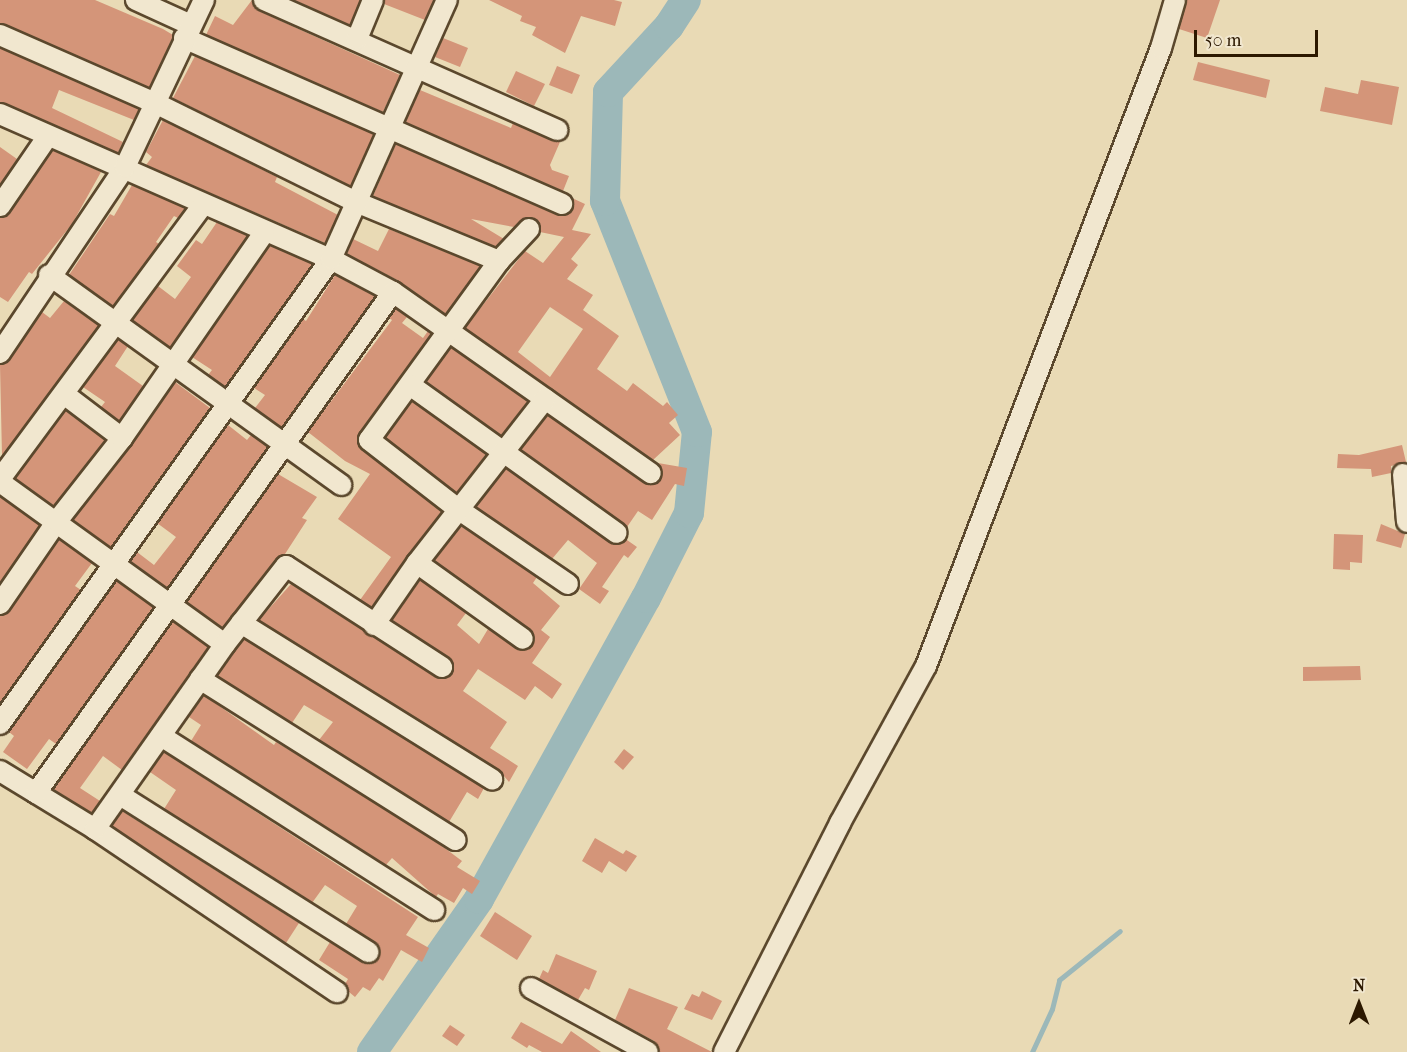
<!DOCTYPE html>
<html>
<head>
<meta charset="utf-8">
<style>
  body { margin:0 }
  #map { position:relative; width:1407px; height:1052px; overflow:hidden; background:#e9dab5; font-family:"IM FELL French Canon",serif }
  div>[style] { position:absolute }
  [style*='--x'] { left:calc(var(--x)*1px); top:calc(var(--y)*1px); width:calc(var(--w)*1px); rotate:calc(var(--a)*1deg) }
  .stream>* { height:5px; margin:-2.5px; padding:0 2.5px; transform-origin:2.5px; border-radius:2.5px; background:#9cb8b9 }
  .river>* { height:30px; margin:-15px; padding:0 15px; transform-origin:15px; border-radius:15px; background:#9cb8b9 }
  .building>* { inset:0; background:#d49579 }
  .roads { filter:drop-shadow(2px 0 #5b482d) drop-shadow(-2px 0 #5b482d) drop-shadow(0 2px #5b482d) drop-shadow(0 -2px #5b482d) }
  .minor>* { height:20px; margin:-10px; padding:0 10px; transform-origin:10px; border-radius:10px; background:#f1e7cf }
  span { translate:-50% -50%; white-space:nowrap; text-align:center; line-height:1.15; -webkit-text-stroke:5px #f1e7cf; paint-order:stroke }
  .north { position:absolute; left:1329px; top:974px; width:60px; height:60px; -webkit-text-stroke:4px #f1e7cf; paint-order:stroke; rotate:0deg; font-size:16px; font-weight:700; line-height:24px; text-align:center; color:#2c1800 }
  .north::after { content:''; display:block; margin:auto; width:21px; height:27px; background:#2c1800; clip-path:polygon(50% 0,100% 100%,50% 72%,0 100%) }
  .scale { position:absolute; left:1194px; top:30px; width:124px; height:27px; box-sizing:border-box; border:3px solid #2c1800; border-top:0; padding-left:8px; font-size:18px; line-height:21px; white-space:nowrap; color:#2c1800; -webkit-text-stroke:4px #f1e7cf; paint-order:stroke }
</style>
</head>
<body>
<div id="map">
  <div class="stream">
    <i style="--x:1032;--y:1052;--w:47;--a:-65.1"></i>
    <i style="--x:1052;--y:1009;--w:30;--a:-76"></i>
    <i style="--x:1059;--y:980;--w:78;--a:-38.8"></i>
  </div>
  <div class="river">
    <i style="--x:372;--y:1052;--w:187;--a:-55"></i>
    <i style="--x:479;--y:899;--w:344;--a:-61"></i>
    <i style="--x:646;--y:598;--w:95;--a:-63.2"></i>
    <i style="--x:689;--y:513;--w:81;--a:-84.4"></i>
    <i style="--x:697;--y:432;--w:249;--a:-111.7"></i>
    <i style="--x:605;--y:201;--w:109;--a:-88.4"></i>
    <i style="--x:608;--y:92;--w:90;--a:-47.3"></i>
    <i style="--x:669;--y:26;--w:31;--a:-57"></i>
  </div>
  <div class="building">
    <i style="clip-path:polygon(0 0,95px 0,163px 29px,173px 35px,172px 39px,149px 88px,0 23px)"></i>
    <i style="clip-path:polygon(252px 0,259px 11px,400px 75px,383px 112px,206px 35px,215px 16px,233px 25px)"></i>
    <i style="clip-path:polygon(294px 0,360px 0,350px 25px)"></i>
    <i style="clip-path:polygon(385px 0,434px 0,425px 20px,384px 4px)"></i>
    <i style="clip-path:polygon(489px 0,614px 0,622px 2px,615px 26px,581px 16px,565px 53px,532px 35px,536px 27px,520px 21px,522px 16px)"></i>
    <i style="clip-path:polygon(1187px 0,1220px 0,1207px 38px,1179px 29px)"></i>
    <i style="clip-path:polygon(443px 38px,468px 48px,460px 67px,435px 57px)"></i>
    <i style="clip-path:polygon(0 48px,139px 109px,134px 120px,59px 90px,52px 108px,123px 142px,118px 153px,0 102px)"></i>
    <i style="clip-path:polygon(195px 56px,374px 134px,351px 186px,173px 98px)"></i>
    <i style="clip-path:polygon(1198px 62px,1270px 80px,1266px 98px,1193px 80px)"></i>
    <i style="clip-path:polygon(557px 66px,580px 75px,572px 94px,549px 85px)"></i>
    <i style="clip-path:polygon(516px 71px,545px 84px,534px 106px,506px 92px)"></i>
    <i style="clip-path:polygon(1361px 80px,1399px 87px,1392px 125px,1320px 111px,1325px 87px,1358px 94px)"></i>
    <i style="clip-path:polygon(420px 90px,511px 128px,513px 123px,560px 142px,550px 165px,552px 170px,569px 176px,563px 191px,405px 122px)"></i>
    <i style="clip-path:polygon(163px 120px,277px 177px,275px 182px,338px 215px,325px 243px,146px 165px,152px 157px,146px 152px)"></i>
    <i style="clip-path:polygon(evenodd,396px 144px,557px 215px,570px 213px,572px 198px,585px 204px,572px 230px,591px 234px,571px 259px,578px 265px,567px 279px,593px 295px,583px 310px,619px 336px,597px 369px,627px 391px,633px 383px,663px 406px,667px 402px,678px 415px,669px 423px,680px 435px,653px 460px,465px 328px,525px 251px,543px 263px,564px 237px,540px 232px,538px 221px,531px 217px,514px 227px,471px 219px,504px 239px,496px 247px,373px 196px,396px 144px,550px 307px,583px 329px,550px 377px,518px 352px,550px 307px)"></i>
    <i style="clip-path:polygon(0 147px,17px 159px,0 185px)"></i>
    <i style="clip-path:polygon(53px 150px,101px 172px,72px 224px,32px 274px,29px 272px,8px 302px,0 297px,0 218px,10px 213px)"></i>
    <i style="clip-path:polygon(132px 185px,185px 208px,178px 218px,174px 216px,156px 242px,159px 244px,113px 306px,69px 275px,110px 214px,114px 216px)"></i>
    <i style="clip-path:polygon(217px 222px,248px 236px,170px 347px,132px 320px,158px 286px,175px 299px,191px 277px,177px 266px,196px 240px,202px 244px)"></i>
    <i style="clip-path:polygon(389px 229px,480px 266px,446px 314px,399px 281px,347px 254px,353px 239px,378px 251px)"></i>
    <i style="clip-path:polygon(270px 245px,313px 264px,225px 387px,208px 375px,212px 370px,192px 357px)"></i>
    <i style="clip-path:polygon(335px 275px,375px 296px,282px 428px,255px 408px,265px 395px,254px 388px,303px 319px,306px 321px)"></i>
    <i style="clip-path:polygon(64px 301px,99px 326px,2px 456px,0 365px,10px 360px,42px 312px,50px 318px)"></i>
    <i style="clip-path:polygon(396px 309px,407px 317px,402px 323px,423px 338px,428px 331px,431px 334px,359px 433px,358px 444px,442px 512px,372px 607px,360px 600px,391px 557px,338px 519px,370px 474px,345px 461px,308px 432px,392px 320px,389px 318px)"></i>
    <i style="clip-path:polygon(118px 340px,128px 346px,115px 366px,143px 386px,119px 421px,101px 407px,105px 402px,83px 387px)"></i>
    <i style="clip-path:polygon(451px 347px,528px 401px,501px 436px,426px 382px)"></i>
    <i style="clip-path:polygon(175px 382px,210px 408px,111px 547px,73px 520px)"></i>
    <i style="clip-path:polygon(412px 401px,486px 454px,457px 493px,386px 438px)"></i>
    <i style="clip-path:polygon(66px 410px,105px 440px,54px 506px,15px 478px)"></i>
    <i style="clip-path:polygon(548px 415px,645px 483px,656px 484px,661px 479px,662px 468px,658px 463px,687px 468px,684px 486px,675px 484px,652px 520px,638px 511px,627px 527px,521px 449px)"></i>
    <i style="clip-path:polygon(228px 425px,247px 440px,251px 435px,268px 447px,167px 588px,131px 561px,137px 552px,154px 565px,176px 537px,157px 523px)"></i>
    <i style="clip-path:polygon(1402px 445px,1406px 462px,1391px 466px,1391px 473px,1372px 477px,1371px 469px,1337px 468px,1338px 454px,1359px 455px)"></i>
    <i style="clip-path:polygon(506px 468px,610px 543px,621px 544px,627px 540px,637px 547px,628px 558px,624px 555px,602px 587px,609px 591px,600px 604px,579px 589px,597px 563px,568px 540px,552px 559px,476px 507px)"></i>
    <i style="clip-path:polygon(278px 474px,317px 497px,302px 518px,307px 520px,285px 554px,277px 559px,223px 628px,187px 602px)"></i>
    <i style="clip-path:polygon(0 497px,40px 525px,0 583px)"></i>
    <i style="clip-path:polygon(1381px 524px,1405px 534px,1401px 548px,1376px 541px)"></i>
    <i style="clip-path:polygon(461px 526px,537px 577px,533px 583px,560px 606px,541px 630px,550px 637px,532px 663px,562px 684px,552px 699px,535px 686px,525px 700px,478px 669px,463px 691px,507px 722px,490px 748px,518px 766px,509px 782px,498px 769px,259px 620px,291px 584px,435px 677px,447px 678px,454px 668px,449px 657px,392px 620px,420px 580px,466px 613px,457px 625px,479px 644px,488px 629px,517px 649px,528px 650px,535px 640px,530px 629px,434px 561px)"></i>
    <i style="clip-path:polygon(1334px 534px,1363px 535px,1362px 563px,1350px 562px,1350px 570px,1333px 569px)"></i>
    <i style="clip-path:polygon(59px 539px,92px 563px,75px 586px,81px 590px,0 703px,0 616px,10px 611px)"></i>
    <i style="clip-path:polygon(117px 581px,154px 607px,56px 744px,49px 739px,27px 769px,3px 752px,14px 736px,9px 732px)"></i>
    <i style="clip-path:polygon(173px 621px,208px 647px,122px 770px,103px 756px,80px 788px,100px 801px,92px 813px,53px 789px)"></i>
    <i style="clip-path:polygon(244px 639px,484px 788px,478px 799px,467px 792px,449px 822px,319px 740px,333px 722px,304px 705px,292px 723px,217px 676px)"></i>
    <i style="clip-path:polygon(1360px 666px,1361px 680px,1303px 681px,1303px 667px)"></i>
    <i style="clip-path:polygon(204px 695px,274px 745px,276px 742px,306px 760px,438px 843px,462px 861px,457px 867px,480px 881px,472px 894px,463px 888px,454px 903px,438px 894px,436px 897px,392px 858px,386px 865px,191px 741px,201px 725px,189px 717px)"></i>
    <i style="clip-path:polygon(624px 749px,634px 757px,623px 770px,614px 762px)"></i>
    <i style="clip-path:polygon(164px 752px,418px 917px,406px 935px,429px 948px,422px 962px,401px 950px,383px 981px,379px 978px,370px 991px,363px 987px,355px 997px,349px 992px,345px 984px,348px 979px,319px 960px,330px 942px,362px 962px,378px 959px,378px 946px,346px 924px,357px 906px,325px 885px,312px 903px,164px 809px,176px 790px,150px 772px)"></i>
    <i style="clip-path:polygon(122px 811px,299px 923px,286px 943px,112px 826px)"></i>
    <i style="clip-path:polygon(595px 838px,623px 854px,626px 850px,637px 856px,626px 872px,609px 861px,602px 873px,582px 861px)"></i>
    <i style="clip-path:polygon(495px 912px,532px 936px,517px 960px,480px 936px)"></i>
    <i style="clip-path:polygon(556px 954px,597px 971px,589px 990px,585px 988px,578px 1000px,539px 979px,543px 970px,548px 973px)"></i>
    <i style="clip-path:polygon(629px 988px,678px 1007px,667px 1029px,712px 1052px,660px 1052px,654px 1041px,615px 1020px)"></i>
    <i style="clip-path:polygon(702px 991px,722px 1001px,712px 1020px,684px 1009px,692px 994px,699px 997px)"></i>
    <i style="clip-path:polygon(521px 1022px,562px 1044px,571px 1031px,601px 1052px,542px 1052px,529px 1045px,527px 1048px,511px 1038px)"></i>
    <i style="clip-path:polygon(450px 1025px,465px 1035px,457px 1046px,442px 1036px)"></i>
  </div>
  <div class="roads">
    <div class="minor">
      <i style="--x:136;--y:0;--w:60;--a:24.4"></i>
      <i style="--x:264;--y:0;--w:321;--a:23.9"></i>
      <i style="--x:0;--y:35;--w:171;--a:23.7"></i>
      <i style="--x:157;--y:104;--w:222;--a:26.2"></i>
      <i style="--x:356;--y:202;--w:155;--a:22.4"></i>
      <i style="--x:184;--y:38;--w:413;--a:23.7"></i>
      <i style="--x:357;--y:39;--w:42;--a:-67.7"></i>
      <i style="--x:0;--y:114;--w:361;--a:23.7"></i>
      <i style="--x:331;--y:259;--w:70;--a:28"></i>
      <i style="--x:393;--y:292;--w:315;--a:35.1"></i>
      <i style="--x:0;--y:206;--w:85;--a:-55.6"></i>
      <i style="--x:529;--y:229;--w:44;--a:133.2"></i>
      <i style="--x:499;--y:261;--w:221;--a:126"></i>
      <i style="--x:369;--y:440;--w:113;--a:37.8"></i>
      <i style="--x:458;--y:509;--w:133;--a:34.3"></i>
      <i style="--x:49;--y:275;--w:360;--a:35.7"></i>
      <i style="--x:0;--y:353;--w:224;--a:-56.1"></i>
      <i style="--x:125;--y:167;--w:185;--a:-64.7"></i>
      <i style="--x:410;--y:385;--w:254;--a:35.6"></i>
      <i style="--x:64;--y:394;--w:73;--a:37.2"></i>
      <i style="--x:1403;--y:474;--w:48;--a:85.2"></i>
      <i style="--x:0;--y:479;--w:340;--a:-53.5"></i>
      <i style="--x:0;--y:482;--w:277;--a:35.8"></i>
      <i style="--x:417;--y:563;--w:130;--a:35.6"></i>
      <i style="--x:0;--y:604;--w:101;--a:-55.5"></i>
      <i style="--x:57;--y:521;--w:105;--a:-51.9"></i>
      <i style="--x:122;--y:438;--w:249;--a:-55.3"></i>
      <i style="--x:241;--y:623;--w:296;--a:31.9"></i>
      <i style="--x:374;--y:625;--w:75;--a:-55.3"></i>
      <i style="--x:417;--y:563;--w:208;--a:-52"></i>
      <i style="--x:200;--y:679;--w:302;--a:32.2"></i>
      <i style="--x:0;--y:724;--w:571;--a:-54.56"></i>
      <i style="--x:331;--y:259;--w:284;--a:-65.9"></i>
      <i style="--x:161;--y:736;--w:324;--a:32.5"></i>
      <i style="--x:0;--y:771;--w:111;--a:31.4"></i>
      <i style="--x:95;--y:829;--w:292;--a:34"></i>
      <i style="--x:36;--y:793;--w:615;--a:-54.53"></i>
      <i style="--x:120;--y:795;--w:294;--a:32.3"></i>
      <i style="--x:95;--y:829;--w:226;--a:-54.9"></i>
      <i style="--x:225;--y:644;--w:99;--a:-52"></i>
      <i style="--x:286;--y:566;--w:186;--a:32.9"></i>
      <i style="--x:531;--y:988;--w:133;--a:28.7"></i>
      <i style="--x:724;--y:1052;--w:257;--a:-63.1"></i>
      <i style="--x:840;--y:823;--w:179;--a:-61.3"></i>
      <i style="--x:926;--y:666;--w:661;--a:-69.18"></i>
      <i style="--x:1161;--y:48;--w:50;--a:-73.7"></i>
    </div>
  </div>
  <div class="north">N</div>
  <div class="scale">50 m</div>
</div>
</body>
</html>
